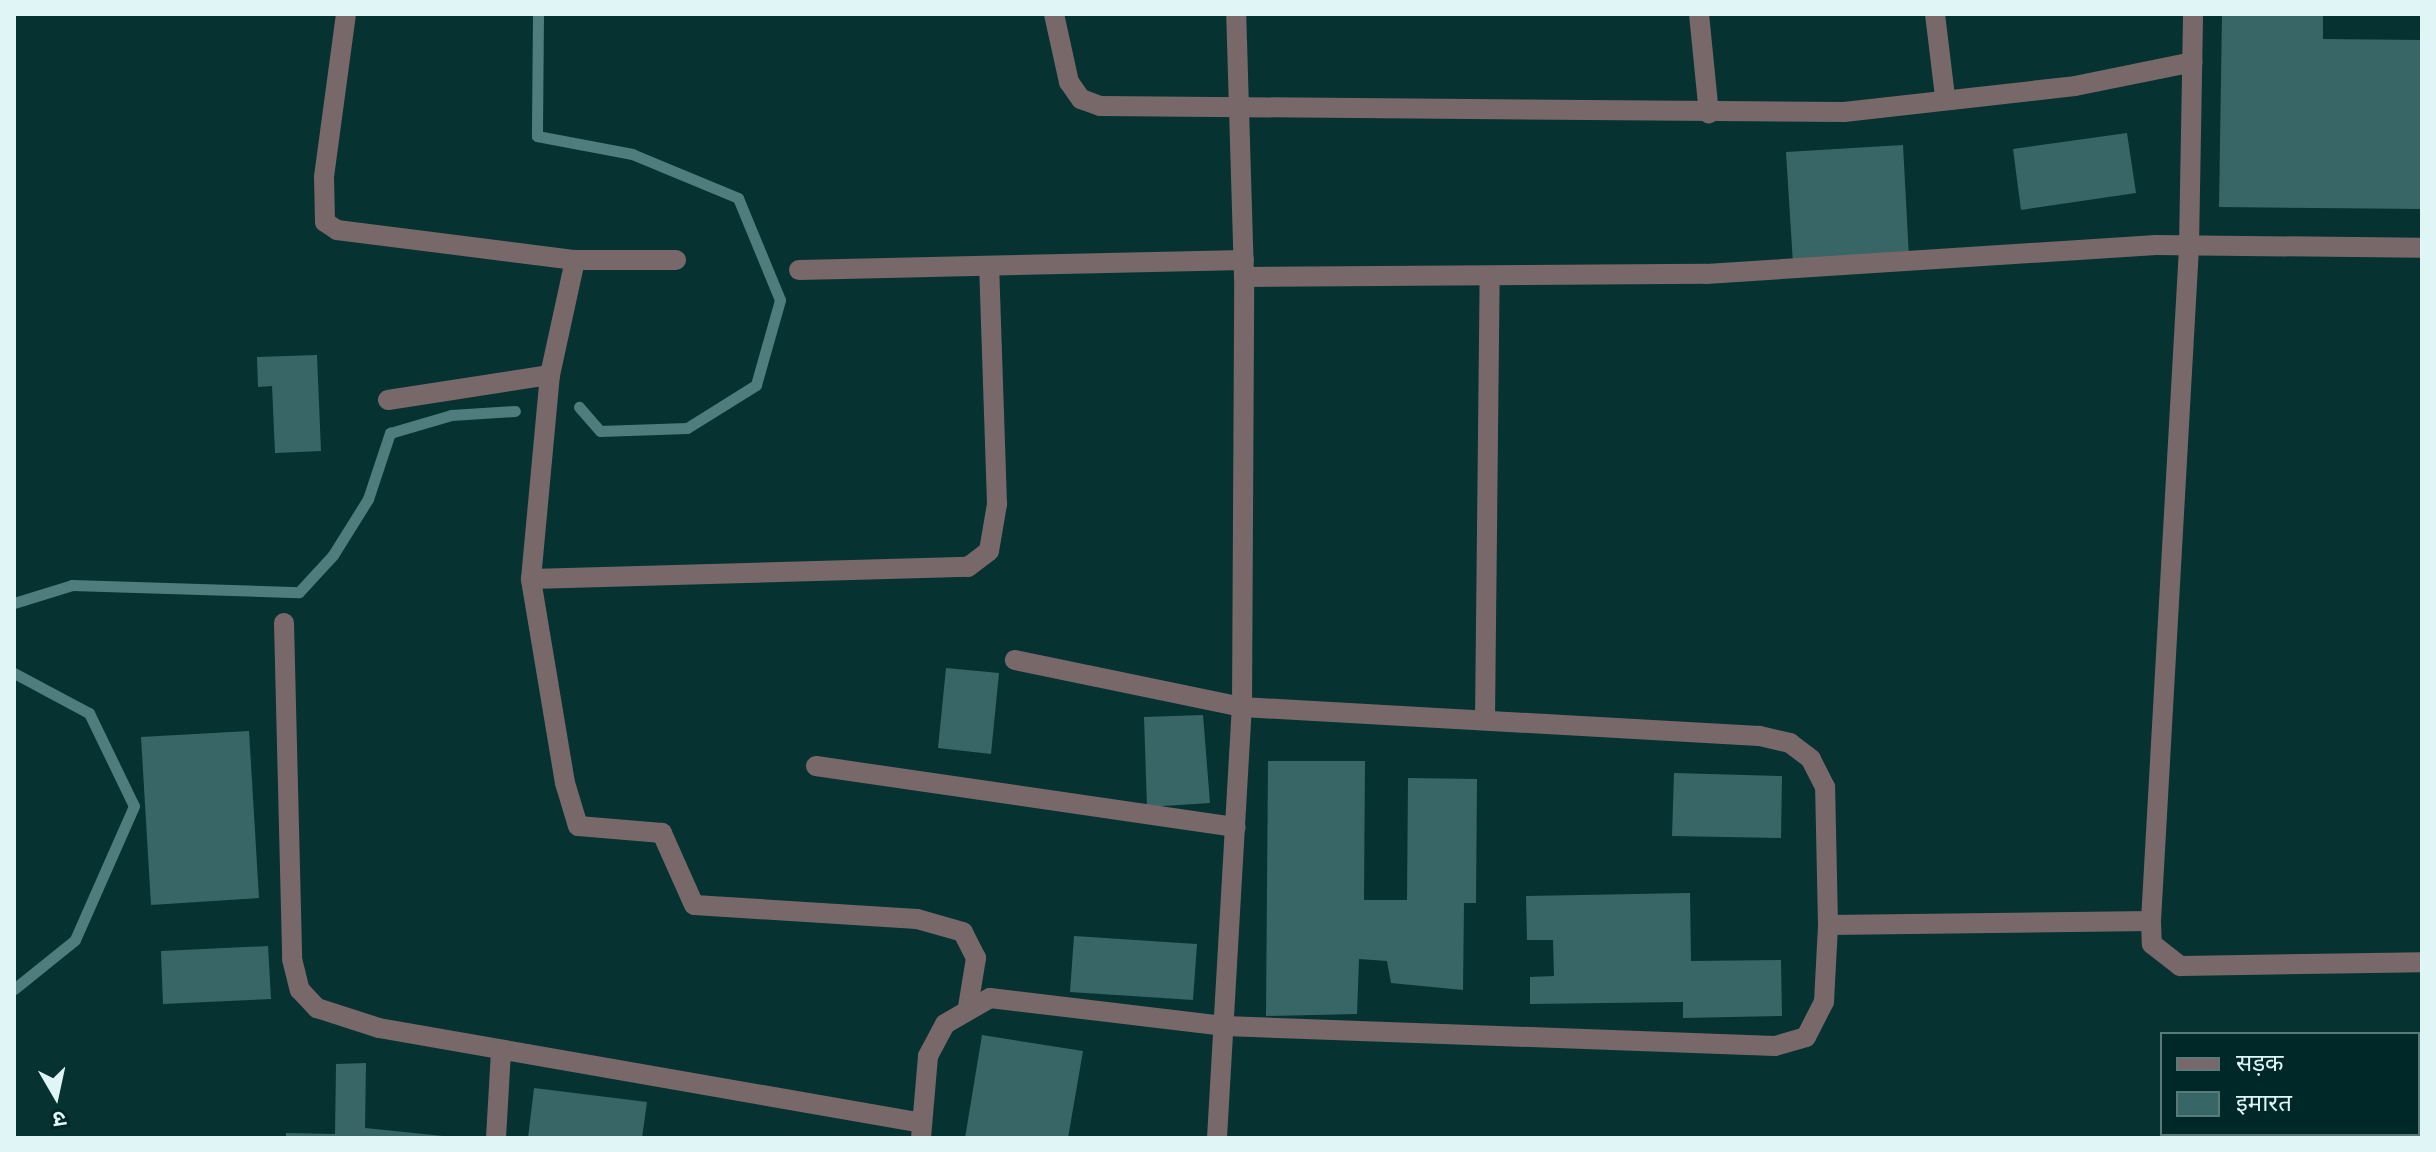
<!DOCTYPE html>
<html>
<head>
<meta charset="utf-8">
<style>
  body { margin:0 }
  #map { position:relative; width:2436px; height:1152px; overflow:hidden; background:#073232; font-family:"PT Sans","Noto Sans Devanagari",sans-serif }
  div>[style] { position:absolute }
  [style*='--x'] { left:calc(var(--x)*1px); top:calc(var(--y)*1px); width:calc(var(--w)*1px); rotate:calc(var(--a)*1deg) }
  .stream>* { height:11px; margin:-5.5px; padding:0 5.5px; transform-origin:5.5px; border-radius:5.5px; background:#4f7d7d }
  .building>* { inset:0; background:#386566 }
  .minor>* { height:20px; margin:-10px; padding:0 10px; transform-origin:10px; border-radius:10px; background:#796869 }
  span { translate:-50% -50%; white-space:nowrap; text-align:center; line-height:1.15; -webkit-text-stroke:6px #002828; paint-order:stroke }
  .frame { position:absolute; inset:0; border:16px solid #e0f5f5; pointer-events:none }
  .legend { position:absolute; left:2160px; top:1032px; width:260px; height:104px; box-sizing:border-box; background:#002828; border:2px solid #5a7a7a; margin:0; padding:10px 14px; list-style:none; font-size:24px; color:#e0f5f5 }
  .legend li { display:flex; align-items:center; gap:16px; height:40px }
  .legend b { width:40px; border:2px solid #5a7a7a }
  .north { position:absolute; left:16px; top:1056px; width:80px; height:80px; -webkit-text-stroke:6px #002828; paint-order:stroke; rotate:171deg; font-size:22px; font-weight:700; line-height:32px; text-align:center; color:#e0f5f5 }
  .north::after { content:''; display:block; margin:auto; width:28px; height:36px; background:#e0f5f5; clip-path:polygon(50% 0,100% 100%,50% 72%,0 100%) }
</style>
</head>
<body>
<div id="map">
  <div class="stream">
    <i style="--x:538;--y:14;--w:122;--a:90.5"></i>
    <i style="--x:537;--y:136;--w:97;--a:10.7"></i>
    <i style="--x:632;--y:154;--w:115;--a:22.5"></i>
    <i style="--x:738;--y:198;--w:110;--a:67.6"></i>
    <i style="--x:780;--y:300;--w:88;--a:105.8"></i>
    <i style="--x:756;--y:385;--w:81;--a:148.1"></i>
    <i style="--x:687;--y:428;--w:87;--a:178"></i>
    <i style="--x:600;--y:431;--w:32;--a:-131"></i>
    <i style="--x:14;--y:603;--w:61;--a:-17.2"></i>
    <i style="--x:72;--y:585;--w:227;--a:1.8"></i>
    <i style="--x:299;--y:592;--w:50;--a:-47.4"></i>
    <i style="--x:333;--y:555;--w:66;--a:-58"></i>
    <i style="--x:368;--y:499;--w:70;--a:-71.6"></i>
    <i style="--x:390;--y:433;--w:64;--a:-16.4"></i>
    <i style="--x:451;--y:415;--w:64;--a:-3.6"></i>
    <i style="--x:14;--y:673;--w:85;--a:28.1"></i>
    <i style="--x:89;--y:713;--w:103;--a:64.2"></i>
    <i style="--x:134;--y:806;--w:146;--a:113.8"></i>
    <i style="--x:75;--y:940;--w:78;--a:141.2"></i>
  </div>
  <div class="building">
    <i style="clip-path:polygon(2222px 14px,2323px 14px,2323px 39px,2422px 40px,2422px 209px,2219px 207px)"></i>
    <i style="clip-path:polygon(2127px 133px,2136px 193px,2021px 210px,2013px 149px)"></i>
    <i style="clip-path:polygon(1903px 145px,1909px 257px,1793px 264px,1786px 152px)"></i>
    <i style="clip-path:polygon(317px 355px,321px 451px,275px 453px,272px 386px,258px 387px,257px 357px)"></i>
    <i style="clip-path:polygon(946px 668px,999px 673px,991px 754px,938px 748px)"></i>
    <i style="clip-path:polygon(1203px 715px,1210px 803px,1147px 807px,1144px 717px)"></i>
    <i style="clip-path:polygon(249px 731px,259px 898px,151px 905px,141px 737px)"></i>
    <i style="clip-path:polygon(1268px 761px,1365px 761px,1364px 900px,1407px 900px,1408px 778px,1477px 779px,1476px 903px,1464px 903px,1463px 990px,1391px 983px,1387px 961px,1359px 959px,1357px 1014px,1266px 1016px)"></i>
    <i style="clip-path:polygon(1674px 773px,1782px 776px,1781px 838px,1672px 836px)"></i>
    <i style="clip-path:polygon(1690px 893px,1691px 961px,1781px 960px,1782px 1016px,1683px 1018px,1683px 1002px,1530px 1004px,1530px 977px,1554px 976px,1553px 940px,1527px 940px,1526px 896px)"></i>
    <i style="clip-path:polygon(1074px 936px,1197px 944px,1193px 1000px,1070px 992px)"></i>
    <i style="clip-path:polygon(268px 946px,271px 999px,163px 1004px,161px 951px)"></i>
    <i style="clip-path:polygon(982px 1035px,1083px 1051px,1068px 1138px,965px 1138px)"></i>
    <i style="clip-path:polygon(366px 1063px,365px 1128px,463px 1138px,286px 1138px,286px 1133px,335px 1134px,336px 1064px)"></i>
    <i style="clip-path:polygon(534px 1088px,647px 1102px,642px 1138px,528px 1138px)"></i>
  </div>
  <div class="minor">
    <i style="--x:346;--y:14;--w:164;--a:97.7"></i>
    <i style="--x:324;--y:177;--w:45;--a:88.7"></i>
    <i style="--x:325;--y:222;--w:14;--a:34"></i>
    <i style="--x:337;--y:230;--w:240;--a:7.2"></i>
    <i style="--x:575;--y:260;--w:101;--a:0"></i>
    <i style="--x:1054;--y:14;--w:70;--a:77.6"></i>
    <i style="--x:1069;--y:82;--w:21;--a:55"></i>
    <i style="--x:1081;--y:99;--w:20;--a:20"></i>
    <i style="--x:1100;--y:106;--w:744;--a:0.46"></i>
    <i style="--x:1844;--y:112;--w:232;--a:-6.4"></i>
    <i style="--x:2075;--y:86;--w:120;--a:-11.5"></i>
    <i style="--x:1699;--y:14;--w:100;--a:84.3"></i>
    <i style="--x:1935;--y:14;--w:84;--a:83.1"></i>
    <i style="--x:799;--y:270;--w:445;--a:-1.3"></i>
    <i style="--x:1244;--y:277;--w:462;--a:-0.4"></i>
    <i style="--x:1706;--y:274;--w:451;--a:-3.7"></i>
    <i style="--x:2156;--y:245;--w:266;--a:0.6"></i>
    <i style="--x:388;--y:400;--w:164;--a:-8.8"></i>
    <i style="--x:531;--y:579;--w:205;--a:-84.7"></i>
    <i style="--x:550;--y:375;--w:118;--a:-77.7"></i>
    <i style="--x:284;--y:623;--w:336;--a:88.6"></i>
    <i style="--x:292;--y:959;--w:32;--a:76"></i>
    <i style="--x:300;--y:990;--w:25;--a:47"></i>
    <i style="--x:317;--y:1008;--w:65;--a:17.9"></i>
    <i style="--x:379;--y:1028;--w:551;--a:9.92"></i>
    <i style="--x:1485;--y:720;--w:444;--a:-89.4"></i>
    <i style="--x:816;--y:766;--w:424;--a:8.3"></i>
    <i style="--x:2151;--y:921;--w:23;--a:88"></i>
    <i style="--x:2152;--y:944;--w:36;--a:38"></i>
    <i style="--x:2180;--y:966;--w:242;--a:-0.9"></i>
    <i style="--x:1828;--y:925;--w:323;--a:-0.7"></i>
    <i style="--x:2151;--y:921;--w:675;--a:-86.77"></i>
    <i style="--x:2189;--y:247;--w:233;--a:-89"></i>
    <i style="--x:968;--y:1007;--w:50;--a:-80.7"></i>
    <i style="--x:976;--y:958;--w:29;--a:-117"></i>
    <i style="--x:963;--y:932;--w:48;--a:-164.2"></i>
    <i style="--x:917;--y:919;--w:223;--a:-176.4"></i>
    <i style="--x:694;--y:905;--w:79;--a:-114"></i>
    <i style="--x:662;--y:833;--w:84;--a:-175.2"></i>
    <i style="--x:578;--y:826;--w:45;--a:-106.8"></i>
    <i style="--x:565;--y:783;--w:207;--a:-99.5"></i>
    <i style="--x:531;--y:579;--w:437;--a:-1.6"></i>
    <i style="--x:968;--y:567;--w:26;--a:-37"></i>
    <i style="--x:989;--y:551;--w:48;--a:-80.3"></i>
    <i style="--x:997;--y:504;--w:238;--a:-91.9"></i>
    <i style="--x:496;--y:1138;--w:87;--a:-86.7"></i>
    <i style="--x:921;--y:1138;--w:82;--a:-85.1"></i>
    <i style="--x:928;--y:1056;--w:36;--a:-62"></i>
    <i style="--x:945;--y:1024;--w:52;--a:-30"></i>
    <i style="--x:990;--y:998;--w:237;--a:6.8"></i>
    <i style="--x:1225;--y:1026;--w:550;--a:2.08"></i>
    <i style="--x:1775;--y:1046;--w:32;--a:-16"></i>
    <i style="--x:1806;--y:1037;--w:39;--a:-63"></i>
    <i style="--x:1824;--y:1002;--w:77;--a:-87"></i>
    <i style="--x:1828;--y:925;--w:138;--a:-91.2"></i>
    <i style="--x:1825;--y:787;--w:31;--a:-117"></i>
    <i style="--x:1811;--y:759;--w:26;--a:-143"></i>
    <i style="--x:1790;--y:743;--w:32;--a:-167"></i>
    <i style="--x:1759;--y:736;--w:518;--a:-176.79"></i>
    <i style="--x:1242;--y:707;--w:232;--a:-168.3"></i>
    <i style="--x:1217;--y:1138;--w:432;--a:-86.7"></i>
    <i style="--x:1242;--y:707;--w:430;--a:-89.7"></i>
    <i style="--x:1244;--y:277;--w:263;--a:-91.7"></i>
  </div>
  <div class="frame"></div>
  <ul class="legend">
  <li><b style="height:10px;background:#796869"></b>सड़क</li>
  <li><b style="height:22px;background:#386566"></b>इमारत</li>
  </ul>
  <div class="north">उ</div>
</div>
</body>
</html>
